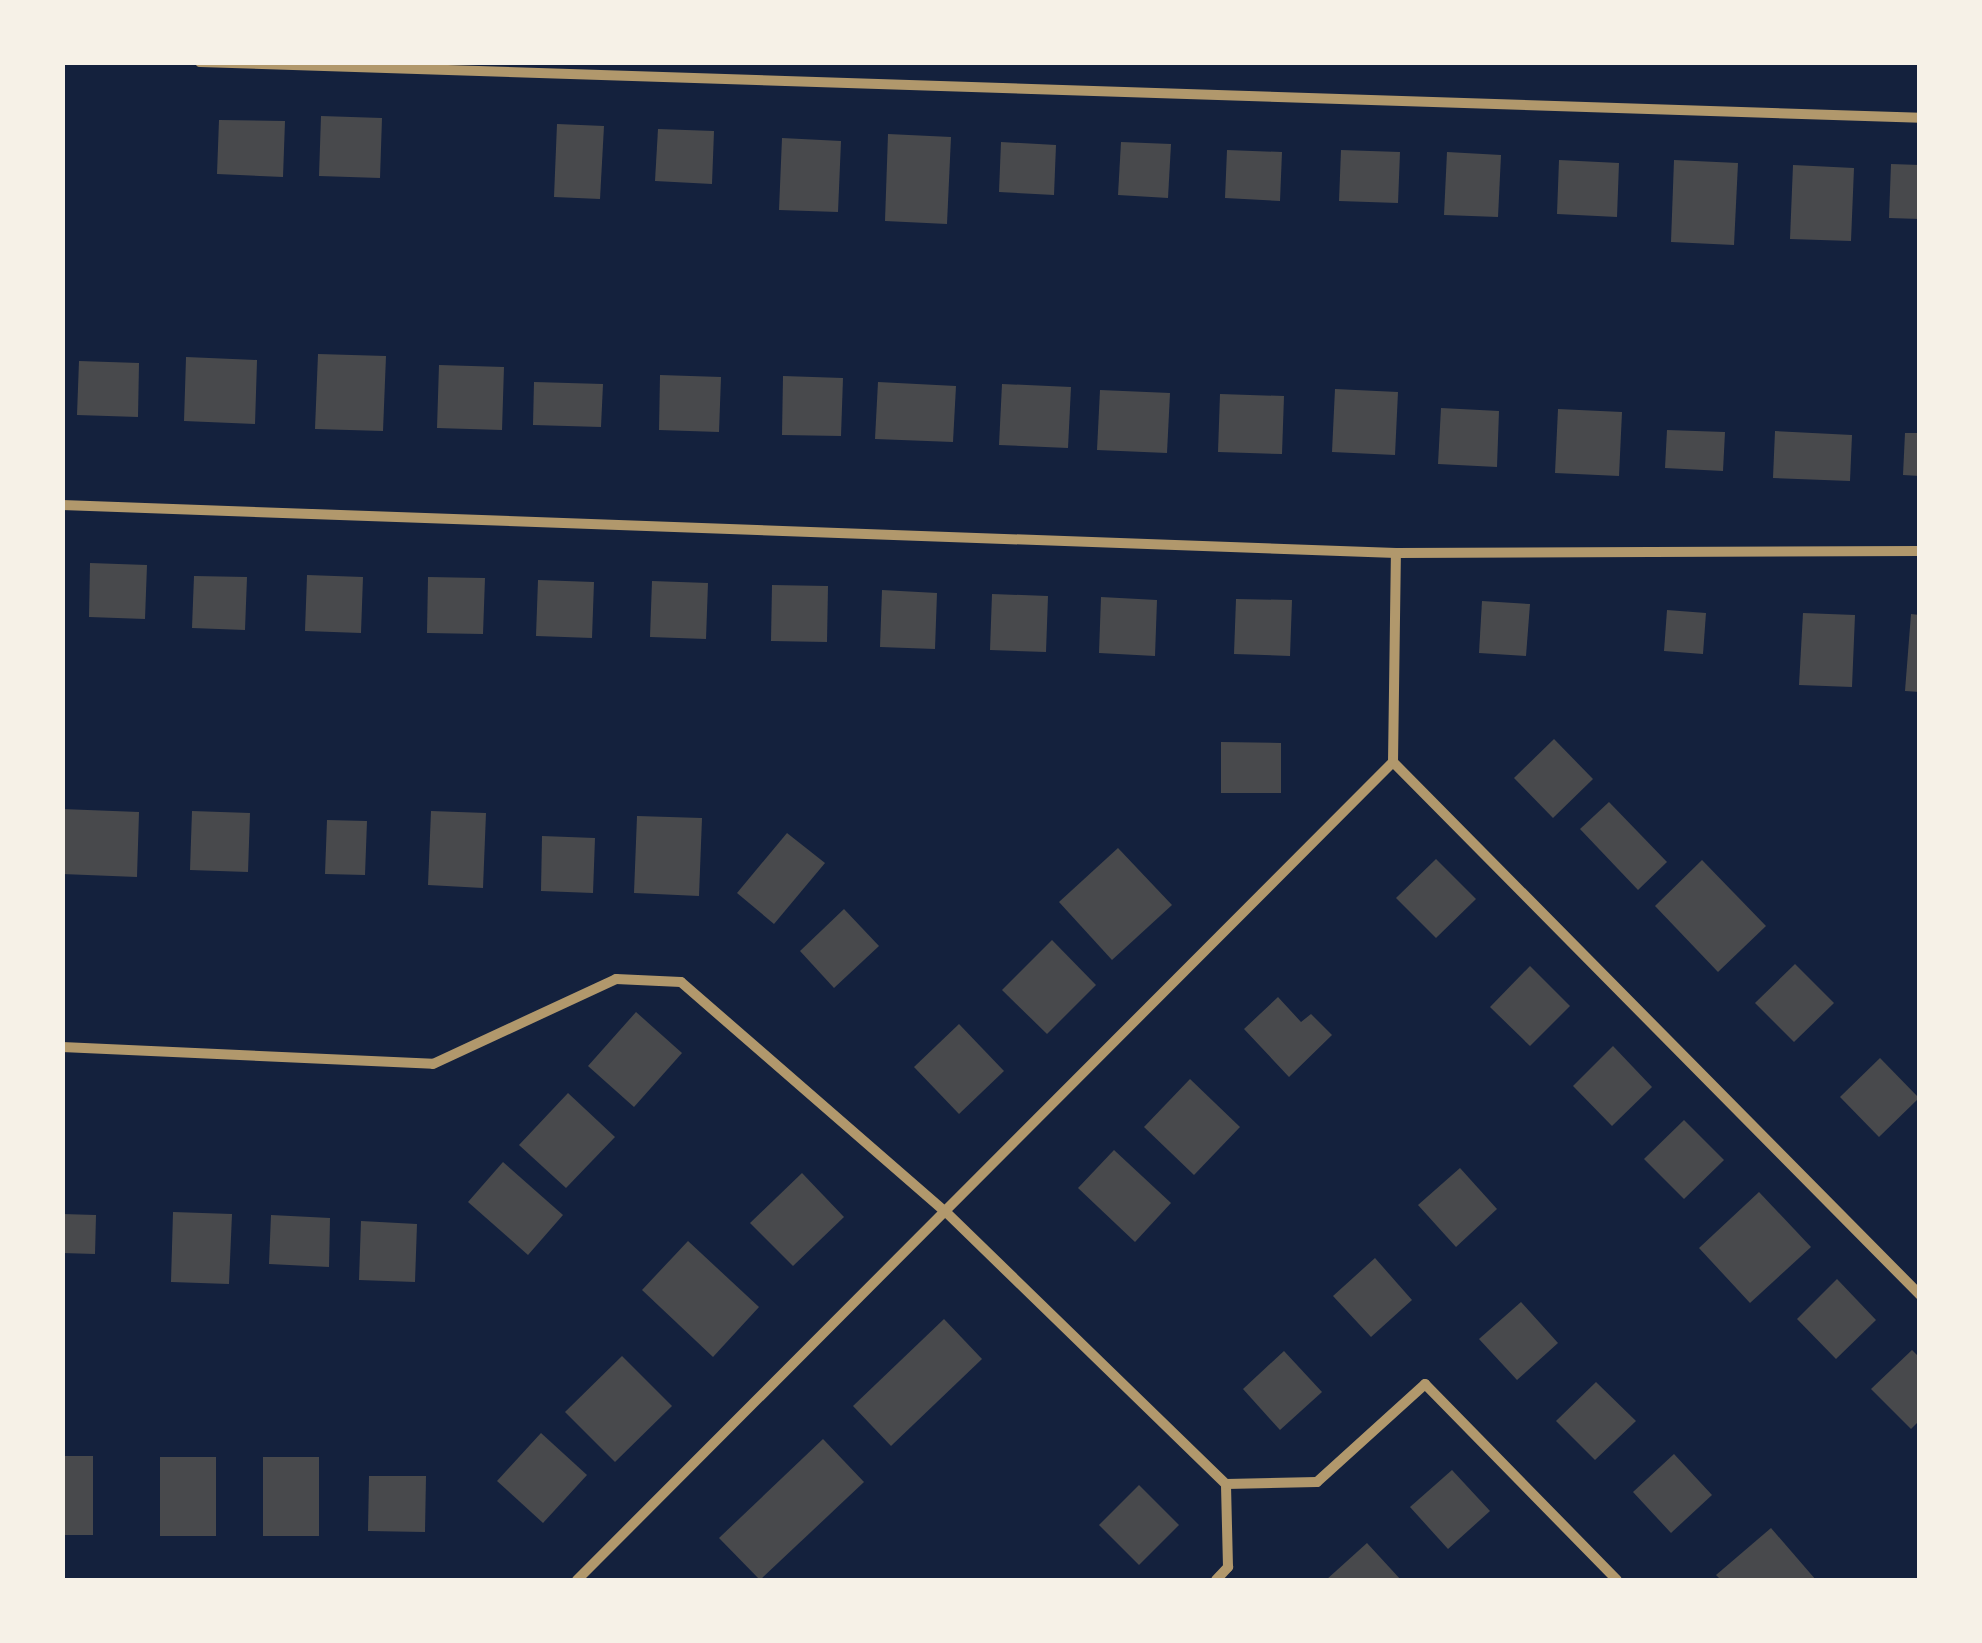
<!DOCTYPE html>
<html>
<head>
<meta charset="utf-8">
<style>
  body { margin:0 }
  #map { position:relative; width:1982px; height:1643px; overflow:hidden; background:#14213d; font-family:"PT Sans Narrow",sans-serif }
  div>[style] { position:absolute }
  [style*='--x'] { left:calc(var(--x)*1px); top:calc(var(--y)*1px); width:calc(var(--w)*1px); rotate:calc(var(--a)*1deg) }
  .building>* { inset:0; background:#48494c }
  .minor>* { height:10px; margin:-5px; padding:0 5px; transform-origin:5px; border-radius:5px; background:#b1986c }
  span { translate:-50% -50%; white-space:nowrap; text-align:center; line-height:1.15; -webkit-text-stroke:10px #f6f1e7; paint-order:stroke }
  .frame { position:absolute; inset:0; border:65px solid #f6f1e7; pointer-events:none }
</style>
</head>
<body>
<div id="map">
  <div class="building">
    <i style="clip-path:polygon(321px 116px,382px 118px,380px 178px,319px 176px)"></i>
    <i style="clip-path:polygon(219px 120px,285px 121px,283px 177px,217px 174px)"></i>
    <i style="clip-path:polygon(557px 124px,604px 126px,600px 199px,554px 197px)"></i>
    <i style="clip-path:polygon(658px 129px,714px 131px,712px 184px,655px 181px)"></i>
    <i style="clip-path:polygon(888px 134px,951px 137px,947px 224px,885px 221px)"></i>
    <i style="clip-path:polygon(782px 138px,841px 141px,838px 212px,779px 210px)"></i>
    <i style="clip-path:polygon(1001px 142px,1056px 145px,1054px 195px,999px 192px)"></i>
    <i style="clip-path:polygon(1121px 142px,1171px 144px,1168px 198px,1118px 195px)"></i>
    <i style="clip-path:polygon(1227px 150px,1282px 152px,1280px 201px,1225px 198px)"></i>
    <i style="clip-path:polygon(1341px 150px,1400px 152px,1398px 203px,1339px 201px)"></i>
    <i style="clip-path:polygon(1447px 152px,1501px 155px,1498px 217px,1444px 215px)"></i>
    <i style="clip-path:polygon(1559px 160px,1619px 163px,1617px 217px,1557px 214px)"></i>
    <i style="clip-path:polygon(1674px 160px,1738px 163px,1734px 245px,1671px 242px)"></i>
    <i style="clip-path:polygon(1891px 164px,1920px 165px,1920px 219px,1889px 218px)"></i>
    <i style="clip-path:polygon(1793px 165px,1854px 168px,1851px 241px,1790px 239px)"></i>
    <i style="clip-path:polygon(318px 354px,386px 356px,383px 431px,315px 429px)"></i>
    <i style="clip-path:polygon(186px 357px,257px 360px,255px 424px,184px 421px)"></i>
    <i style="clip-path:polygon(79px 361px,139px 363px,138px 417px,77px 415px)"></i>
    <i style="clip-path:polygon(439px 365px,504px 367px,502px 430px,437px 428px)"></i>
    <i style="clip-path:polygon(660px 375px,721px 377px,719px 432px,659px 430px)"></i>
    <i style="clip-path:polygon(783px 376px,843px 378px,841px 436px,782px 435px)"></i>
    <i style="clip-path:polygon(534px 382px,603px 384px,601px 427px,533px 425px)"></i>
    <i style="clip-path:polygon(878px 382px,956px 386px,953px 442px,875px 439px)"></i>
    <i style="clip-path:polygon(1002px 384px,1071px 387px,1068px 448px,999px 445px)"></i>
    <i style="clip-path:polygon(1335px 389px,1398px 392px,1395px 455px,1332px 452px)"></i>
    <i style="clip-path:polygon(1100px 390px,1170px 393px,1167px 453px,1097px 450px)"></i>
    <i style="clip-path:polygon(1220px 394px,1284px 396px,1282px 454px,1218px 452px)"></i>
    <i style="clip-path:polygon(1441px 408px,1499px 411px,1497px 467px,1438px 464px)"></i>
    <i style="clip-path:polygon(1558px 409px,1622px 412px,1619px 476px,1555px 473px)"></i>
    <i style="clip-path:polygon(1667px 430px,1725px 432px,1723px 471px,1665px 468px)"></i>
    <i style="clip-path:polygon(1775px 431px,1852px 435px,1850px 481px,1773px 478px)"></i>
    <i style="clip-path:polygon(1905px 433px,1920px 433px,1920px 476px,1903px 475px)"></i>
    <i style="clip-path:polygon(90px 563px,147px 565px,145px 619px,89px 617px)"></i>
    <i style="clip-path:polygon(307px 575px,363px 577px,361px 633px,305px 631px)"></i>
    <i style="clip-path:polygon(194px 576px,247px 577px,245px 630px,192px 628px)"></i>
    <i style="clip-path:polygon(428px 577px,485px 578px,483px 634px,427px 633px)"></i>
    <i style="clip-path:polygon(538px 580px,594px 582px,592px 638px,536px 636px)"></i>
    <i style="clip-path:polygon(652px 581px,708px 583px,706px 639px,650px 637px)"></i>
    <i style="clip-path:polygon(772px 585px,828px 586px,827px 642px,771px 641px)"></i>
    <i style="clip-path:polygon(882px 590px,937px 593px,935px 649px,880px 647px)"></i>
    <i style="clip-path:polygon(992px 594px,1048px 596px,1046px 652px,990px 650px)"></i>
    <i style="clip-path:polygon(1101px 597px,1157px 600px,1155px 656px,1099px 653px)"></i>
    <i style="clip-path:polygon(1236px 599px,1292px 600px,1290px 656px,1234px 654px)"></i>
    <i style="clip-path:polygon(1482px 601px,1530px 604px,1526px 656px,1479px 653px)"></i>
    <i style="clip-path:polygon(1667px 610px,1706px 613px,1703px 654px,1664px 651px)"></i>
    <i style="clip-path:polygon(1803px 613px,1855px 615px,1852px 687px,1799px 685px)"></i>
    <i style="clip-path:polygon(1911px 614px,1920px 615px,1920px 692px,1905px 691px)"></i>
    <i style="clip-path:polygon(1554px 739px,1593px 779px,1553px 818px,1514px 778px)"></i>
    <i style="clip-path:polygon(1221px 742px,1281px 743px,1281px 793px,1221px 793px)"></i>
    <i style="clip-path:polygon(1609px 802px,1667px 862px,1638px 890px,1580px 829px)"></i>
    <i style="clip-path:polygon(62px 809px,139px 812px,137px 877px,62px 874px)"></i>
    <i style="clip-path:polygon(192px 811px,250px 813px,248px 872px,190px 870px)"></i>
    <i style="clip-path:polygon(431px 811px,486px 813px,483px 888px,428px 885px)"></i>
    <i style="clip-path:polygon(637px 816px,702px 818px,699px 896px,634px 893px)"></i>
    <i style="clip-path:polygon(327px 820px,367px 821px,365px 875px,325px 874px)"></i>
    <i style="clip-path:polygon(787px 833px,825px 863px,774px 924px,737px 893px)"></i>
    <i style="clip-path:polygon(542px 836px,595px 838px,593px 893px,541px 891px)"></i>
    <i style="clip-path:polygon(1118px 848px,1172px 905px,1112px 960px,1059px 902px)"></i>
    <i style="clip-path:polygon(1436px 859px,1476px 899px,1436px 938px,1396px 898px)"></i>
    <i style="clip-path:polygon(1702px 860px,1766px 926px,1718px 972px,1655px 906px)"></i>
    <i style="clip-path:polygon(844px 909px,879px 946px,834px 988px,800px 951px)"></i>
    <i style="clip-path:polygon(1052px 940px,1096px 985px,1047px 1034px,1002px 990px)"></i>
    <i style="clip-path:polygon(1795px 964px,1834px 1003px,1794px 1042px,1755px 1003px)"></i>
    <i style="clip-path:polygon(1530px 966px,1570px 1006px,1530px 1046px,1490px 1007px)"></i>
    <i style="clip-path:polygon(1278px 997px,1301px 1022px,1311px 1014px,1332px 1035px,1289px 1077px,1244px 1029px)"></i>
    <i style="clip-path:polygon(636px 1012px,682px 1053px,634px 1107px,588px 1066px)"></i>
    <i style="clip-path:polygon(959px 1024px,1004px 1071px,959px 1114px,914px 1067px)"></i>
    <i style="clip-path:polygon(1613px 1046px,1652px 1087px,1612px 1126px,1573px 1086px)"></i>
    <i style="clip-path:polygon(1880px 1058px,1919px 1098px,1879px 1137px,1840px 1097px)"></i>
    <i style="clip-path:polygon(1190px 1079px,1240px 1127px,1194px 1175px,1144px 1127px)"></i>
    <i style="clip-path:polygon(568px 1093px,615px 1137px,566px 1188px,519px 1145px)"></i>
    <i style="clip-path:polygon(1684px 1120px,1724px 1160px,1684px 1199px,1644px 1159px)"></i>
    <i style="clip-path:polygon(1114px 1150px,1171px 1203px,1135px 1242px,1078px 1188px)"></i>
    <i style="clip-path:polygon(503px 1162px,563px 1215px,528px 1255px,468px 1202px)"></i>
    <i style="clip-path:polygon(1460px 1168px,1497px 1209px,1456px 1247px,1418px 1205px)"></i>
    <i style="clip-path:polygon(802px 1173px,844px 1217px,793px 1266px,750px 1223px)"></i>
    <i style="clip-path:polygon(1759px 1192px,1811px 1247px,1750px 1303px,1699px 1248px)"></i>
    <i style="clip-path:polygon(173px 1212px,232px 1214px,229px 1284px,171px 1282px)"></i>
    <i style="clip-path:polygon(62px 1214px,96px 1215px,95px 1254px,62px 1253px)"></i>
    <i style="clip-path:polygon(271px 1215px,330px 1218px,329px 1267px,269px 1264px)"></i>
    <i style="clip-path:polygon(361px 1221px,417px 1224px,415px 1282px,359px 1280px)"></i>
    <i style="clip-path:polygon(688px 1241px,759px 1307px,713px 1357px,642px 1290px)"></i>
    <i style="clip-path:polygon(1375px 1258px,1412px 1300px,1371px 1337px,1333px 1296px)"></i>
    <i style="clip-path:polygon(1837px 1279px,1876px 1320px,1836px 1359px,1797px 1319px)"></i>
    <i style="clip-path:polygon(1521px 1302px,1558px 1343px,1517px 1380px,1479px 1339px)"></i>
    <i style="clip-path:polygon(944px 1319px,982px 1359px,891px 1446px,853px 1406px)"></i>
    <i style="clip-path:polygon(1912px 1350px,1920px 1358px,1920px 1420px,1911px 1429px,1871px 1389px)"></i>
    <i style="clip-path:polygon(1284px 1351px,1322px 1392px,1280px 1430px,1243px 1389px)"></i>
    <i style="clip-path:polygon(622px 1356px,672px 1406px,615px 1462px,565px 1412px)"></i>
    <i style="clip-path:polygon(1596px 1382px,1636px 1421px,1595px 1460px,1556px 1421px)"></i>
    <i style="clip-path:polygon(541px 1433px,587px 1475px,543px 1523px,497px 1481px)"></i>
    <i style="clip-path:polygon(823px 1439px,864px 1482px,760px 1580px,719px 1538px)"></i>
    <i style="clip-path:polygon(1674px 1454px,1712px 1495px,1671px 1533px,1633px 1492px)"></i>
    <i style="clip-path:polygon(62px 1456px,93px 1456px,93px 1535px,62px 1535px)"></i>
    <i style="clip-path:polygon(160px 1457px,216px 1457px,216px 1536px,160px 1536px)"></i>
    <i style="clip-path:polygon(263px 1457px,319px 1457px,319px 1536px,263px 1536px)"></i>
    <i style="clip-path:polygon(1452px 1470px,1490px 1511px,1448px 1549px,1410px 1507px)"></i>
    <i style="clip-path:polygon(369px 1476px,426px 1476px,425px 1532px,368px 1531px)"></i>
    <i style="clip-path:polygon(1139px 1485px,1179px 1525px,1139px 1565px,1099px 1525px)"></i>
    <i style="clip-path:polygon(1771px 1528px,1816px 1580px,1721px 1580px,1716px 1575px)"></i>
    <i style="clip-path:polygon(1367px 1543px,1401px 1580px,1326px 1580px)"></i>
  </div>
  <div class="minor">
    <i style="--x:200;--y:62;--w:1721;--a:1.86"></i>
    <i style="--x:62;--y:505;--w:1335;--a:2.06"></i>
    <i style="--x:1396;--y:553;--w:524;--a:-0.22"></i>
    <i style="--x:1393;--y:762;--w:750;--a:45.32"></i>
    <i style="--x:1393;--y:762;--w:209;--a:-89.2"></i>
    <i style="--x:62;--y:1047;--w:371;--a:2.6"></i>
    <i style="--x:433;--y:1064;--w:202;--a:-24.9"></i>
    <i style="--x:616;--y:979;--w:65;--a:2.6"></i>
    <i style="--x:681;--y:982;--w:352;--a:41"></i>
    <i style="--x:947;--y:1213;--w:389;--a:44.2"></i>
    <i style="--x:577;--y:1580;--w:1155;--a:-45.07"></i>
    <i style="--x:1216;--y:1580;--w:18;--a:-47"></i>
    <i style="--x:1228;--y:1567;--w:83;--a:-91.4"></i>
    <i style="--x:1226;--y:1484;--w:91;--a:-1.3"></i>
    <i style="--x:1317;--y:1482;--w:146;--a:-42.2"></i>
    <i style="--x:1425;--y:1384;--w:274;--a:45.6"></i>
  </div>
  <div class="frame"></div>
</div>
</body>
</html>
